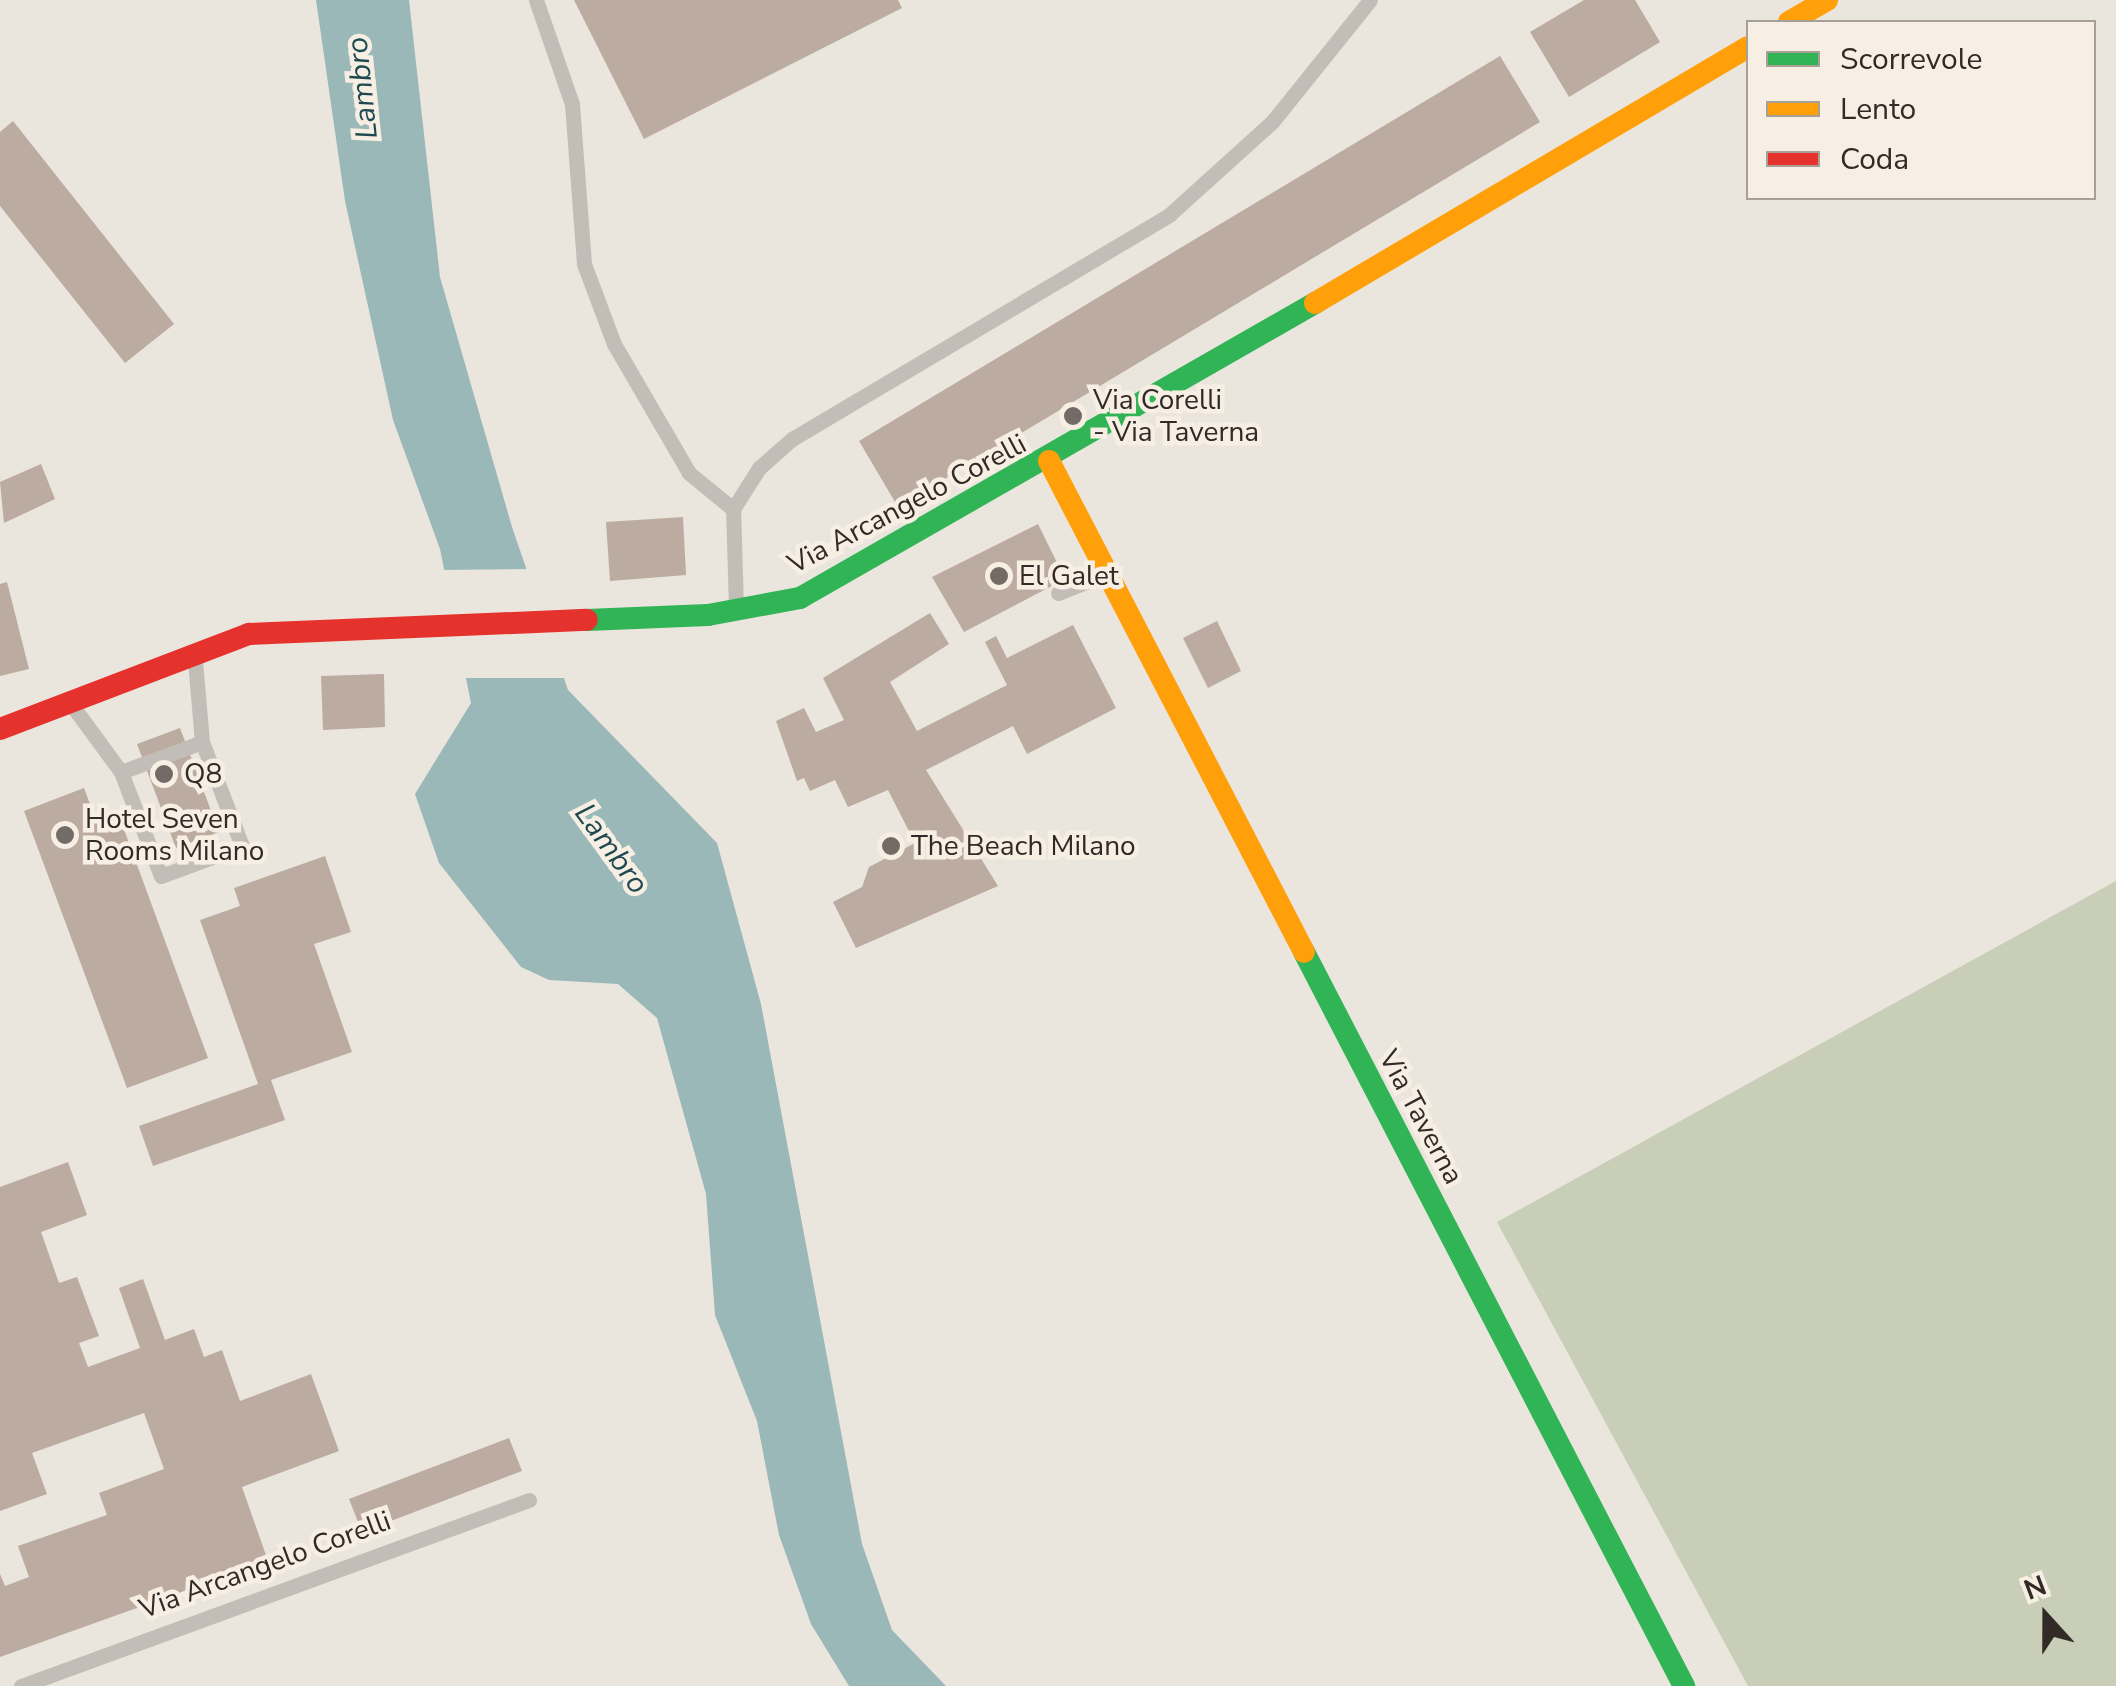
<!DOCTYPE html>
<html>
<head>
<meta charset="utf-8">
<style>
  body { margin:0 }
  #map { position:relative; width:2116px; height:1686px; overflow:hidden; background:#eae5dd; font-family:"Nunito Sans",sans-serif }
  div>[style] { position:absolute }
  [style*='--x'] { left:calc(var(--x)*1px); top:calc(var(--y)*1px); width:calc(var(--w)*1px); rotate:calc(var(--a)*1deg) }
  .green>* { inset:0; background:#c9ceb8 }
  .water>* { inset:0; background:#9bb8b9 }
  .pier>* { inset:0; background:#eae5dd }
  .building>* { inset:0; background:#bcaba0 }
  .lane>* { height:15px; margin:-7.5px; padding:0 7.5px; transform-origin:7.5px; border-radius:7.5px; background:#c2bdb7 }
  .fast>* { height:22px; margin:-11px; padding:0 11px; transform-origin:11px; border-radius:11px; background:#30b455 }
  .slow>* { height:22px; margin:-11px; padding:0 11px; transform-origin:11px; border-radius:11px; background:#ff9f0a }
  .jam>* { height:22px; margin:-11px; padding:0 11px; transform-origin:11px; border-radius:11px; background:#e5322d }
  .dots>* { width:28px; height:28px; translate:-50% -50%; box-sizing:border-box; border:5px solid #f7efe3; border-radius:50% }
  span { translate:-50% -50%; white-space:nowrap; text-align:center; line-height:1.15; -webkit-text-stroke:9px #f7efe3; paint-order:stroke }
  .poi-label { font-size:28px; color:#322a26 }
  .left { translate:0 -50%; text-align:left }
  .street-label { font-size:28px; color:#322a26 }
  .water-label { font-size:30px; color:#1e4950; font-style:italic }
  .legend { position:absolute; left:1746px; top:20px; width:350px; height:180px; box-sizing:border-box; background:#f7efe3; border:2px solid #a8a097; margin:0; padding:12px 18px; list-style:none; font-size:30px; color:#322a26 }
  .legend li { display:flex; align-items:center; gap:20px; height:50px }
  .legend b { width:50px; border:2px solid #a8a097 }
  .north { position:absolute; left:1996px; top:1566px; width:100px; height:100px; -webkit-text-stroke:8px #f7efe3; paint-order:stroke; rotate:339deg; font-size:28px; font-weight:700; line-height:40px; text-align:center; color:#322a26 }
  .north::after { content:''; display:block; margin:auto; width:35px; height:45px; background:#322a26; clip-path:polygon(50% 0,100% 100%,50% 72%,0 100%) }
</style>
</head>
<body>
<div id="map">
  <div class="green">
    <i style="clip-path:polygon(2116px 881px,2116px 1686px,1748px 1686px,1497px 1222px)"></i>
  </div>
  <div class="water">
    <i style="clip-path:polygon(316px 0,409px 0,440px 277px,512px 527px,568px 690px,717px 843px,761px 1004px,862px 1544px,892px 1630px,946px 1686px,849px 1686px,811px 1624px,779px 1535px,757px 1421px,715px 1315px,706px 1194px,657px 1018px,618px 984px,549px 980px,521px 967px,439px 863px,415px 794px,471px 703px,440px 549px,393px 420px,345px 201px)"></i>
  </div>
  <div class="pier">
    <i style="clip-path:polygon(532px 569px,569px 678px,461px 678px,439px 570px)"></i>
  </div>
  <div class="building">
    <i style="clip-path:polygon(574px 0,898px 0,902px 8px,644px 139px)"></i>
    <i style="clip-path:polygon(1584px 0,1635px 0,1660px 42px,1569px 97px,1530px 32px)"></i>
    <i style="clip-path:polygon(1500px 56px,1540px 122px,898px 507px,859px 441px)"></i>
    <i style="clip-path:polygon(13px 121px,174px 324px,125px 363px,0 206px,0 132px)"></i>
    <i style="clip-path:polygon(41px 464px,55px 499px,4px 523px,0 482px)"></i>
    <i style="clip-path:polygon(683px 517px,686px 575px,610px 581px,606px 522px)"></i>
    <i style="clip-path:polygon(1038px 524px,1065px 579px,964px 632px,932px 577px)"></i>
    <i style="clip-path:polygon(7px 582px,29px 669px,0 676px,0 584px)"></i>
    <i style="clip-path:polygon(930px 613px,949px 644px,890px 682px,917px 731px,1007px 685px,985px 642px,996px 636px,1007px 658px,1073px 625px,1116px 708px,1027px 754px,1013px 726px,926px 770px,998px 886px,856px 948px,833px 902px,862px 887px,869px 867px,915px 843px,888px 790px,848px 807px,835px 780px,810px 791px,804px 778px,797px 781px,776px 721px,804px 708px,816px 732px,844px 720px,823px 678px)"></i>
    <i style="clip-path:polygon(1217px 621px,1241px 671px,1208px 688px,1183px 638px)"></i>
    <i style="clip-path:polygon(384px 674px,385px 727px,323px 730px,321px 676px)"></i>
    <i style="clip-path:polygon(180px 728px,219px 832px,176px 848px,137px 744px)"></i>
    <i style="clip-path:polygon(84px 788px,100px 831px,122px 824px,208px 1058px,127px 1088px,24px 811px)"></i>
    <i style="clip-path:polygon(325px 856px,351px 932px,314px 944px,352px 1052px,271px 1080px,285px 1120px,153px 1166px,139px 1126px,258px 1084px,200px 920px,240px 906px,234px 888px)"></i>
    <i style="clip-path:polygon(68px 1162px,87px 1215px,41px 1232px,59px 1283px,77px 1277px,99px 1336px,79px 1343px,88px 1367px,140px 1348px,119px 1288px,143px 1279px,165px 1340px,194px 1329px,204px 1357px,222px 1350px,240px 1401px,311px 1374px,339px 1451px,242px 1487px,268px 1561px,0 1657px,0 1574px,5px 1586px,29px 1577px,18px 1546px,107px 1515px,99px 1493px,164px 1469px,144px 1413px,32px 1453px,47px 1494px,0 1511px,0 1187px)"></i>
    <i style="clip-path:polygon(509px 1438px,522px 1471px,362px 1532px,349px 1499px)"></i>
  </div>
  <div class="lane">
    <i style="--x:536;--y:0;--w:110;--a:70.9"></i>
    <i style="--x:572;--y:104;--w:160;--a:85.7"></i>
    <i style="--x:584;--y:264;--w:85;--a:69.4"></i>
    <i style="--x:614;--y:344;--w:149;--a:59.8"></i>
    <i style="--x:689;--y:473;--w:57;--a:39.3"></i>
    <i style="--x:1058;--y:593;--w:49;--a:-21.4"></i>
    <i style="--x:736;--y:608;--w:99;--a:-91.7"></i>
    <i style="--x:733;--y:509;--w:49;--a:-57.6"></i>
    <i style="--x:759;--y:468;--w:44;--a:-41.3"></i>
    <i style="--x:792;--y:439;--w:439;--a:-30.7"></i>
    <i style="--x:1169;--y:215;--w:139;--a:-42.1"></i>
    <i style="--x:1272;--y:122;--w:156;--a:-51.2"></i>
    <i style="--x:74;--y:708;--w:79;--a:53.7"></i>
    <i style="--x:121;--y:772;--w:111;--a:69"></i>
    <i style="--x:161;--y:876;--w:86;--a:-20.3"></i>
    <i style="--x:242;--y:846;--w:111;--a:-111"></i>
    <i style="--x:202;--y:742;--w:82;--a:-94.9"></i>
    <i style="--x:121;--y:772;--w:86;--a:-20.3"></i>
    <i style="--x:21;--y:1686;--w:541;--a:-20.11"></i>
  </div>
  <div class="fast">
    <i style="--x:587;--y:620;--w:121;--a:-2.4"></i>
    <i style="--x:708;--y:615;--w:94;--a:-10.5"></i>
    <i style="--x:800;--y:598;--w:594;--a:-29.8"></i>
    <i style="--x:1304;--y:952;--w:827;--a:62.63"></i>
  </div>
  <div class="slow">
    <i style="--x:1789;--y:22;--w:44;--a:-30.1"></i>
    <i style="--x:1315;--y:303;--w:503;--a:-30.59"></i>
    <i style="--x:1049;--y:461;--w:553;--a:62.55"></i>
  </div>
  <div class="jam">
    <i style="--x:0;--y:729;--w:267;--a:-20.9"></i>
    <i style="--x:249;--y:634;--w:338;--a:-2.4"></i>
  </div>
  <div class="dots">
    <i style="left:1073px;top:416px;background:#726b66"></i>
    <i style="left:999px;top:576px;background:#726b66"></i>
    <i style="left:164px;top:774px;background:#726b66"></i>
    <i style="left:65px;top:835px;background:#726b66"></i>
    <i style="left:891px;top:846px;background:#726b66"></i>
  </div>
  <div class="poi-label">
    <span class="left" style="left:1093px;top:416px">Via Corelli<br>- Via Taverna</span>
    <span class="left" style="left:1019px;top:576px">El Galet</span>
    <span class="left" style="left:184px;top:774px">Q8</span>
    <span class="left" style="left:85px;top:835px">Hotel Seven<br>Rooms Milano</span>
    <span class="left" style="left:911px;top:846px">The Beach Milano</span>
  </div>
  <div class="street-label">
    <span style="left:907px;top:504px;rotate:-28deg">Via Arcangelo Corelli</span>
    <span style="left:1421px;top:1117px;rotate:62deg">Via Taverna</span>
    <span style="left:265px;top:1565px;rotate:-20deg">Via Arcangelo Corelli</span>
  </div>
  <div class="water-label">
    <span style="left:363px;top:88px;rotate:-96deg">Lambro</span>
    <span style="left:611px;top:849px;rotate:54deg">Lambro</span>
  </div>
  <ul class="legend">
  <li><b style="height:12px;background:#30b455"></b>Scorrevole</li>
  <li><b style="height:12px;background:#ff9f0a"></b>Lento</li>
  <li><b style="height:12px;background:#e5322d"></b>Coda</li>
  </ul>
  <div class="north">N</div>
</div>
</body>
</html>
